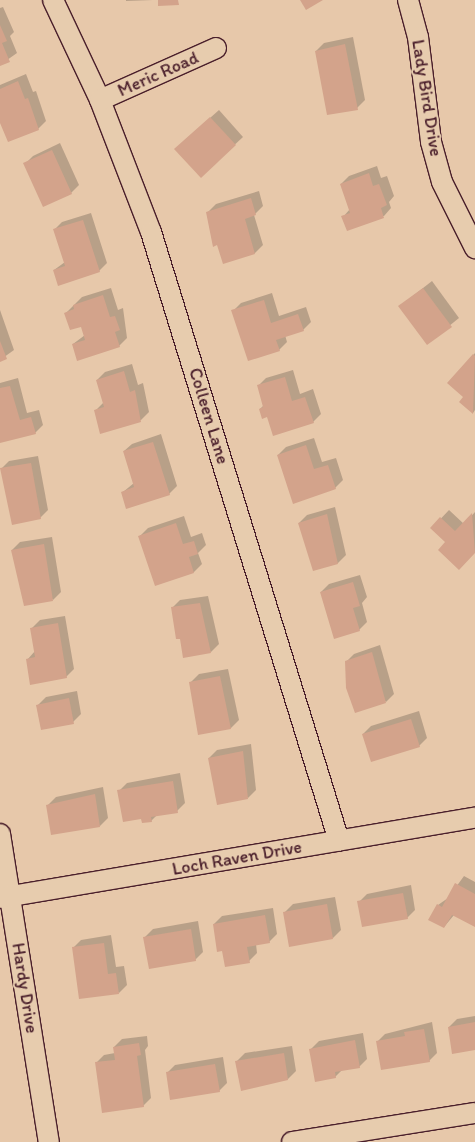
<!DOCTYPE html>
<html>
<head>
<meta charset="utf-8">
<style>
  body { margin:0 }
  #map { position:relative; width:475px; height:1142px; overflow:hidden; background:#e7c8aa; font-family:Itim,sans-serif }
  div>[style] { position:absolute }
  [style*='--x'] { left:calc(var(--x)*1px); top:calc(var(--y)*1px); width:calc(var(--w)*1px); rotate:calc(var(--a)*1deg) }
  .shadow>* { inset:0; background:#0003 }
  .building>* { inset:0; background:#d3a38b }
  .roads { filter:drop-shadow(1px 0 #4a1f2b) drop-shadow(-1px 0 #4a1f2b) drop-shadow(0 1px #4a1f2b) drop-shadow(0 -1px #4a1f2b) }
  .minor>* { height:20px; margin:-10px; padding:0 10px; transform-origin:10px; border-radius:10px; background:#e7ccae }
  span { translate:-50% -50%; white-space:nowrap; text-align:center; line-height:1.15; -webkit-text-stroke:4px #e7ccae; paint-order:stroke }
  .street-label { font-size:18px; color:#4a1f2b }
</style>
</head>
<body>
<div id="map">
  <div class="shadow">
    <i style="clip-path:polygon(126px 0,153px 0,126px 1px)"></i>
    <i style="clip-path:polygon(3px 7px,14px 32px,10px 36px,17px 53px,0 65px,0 8px)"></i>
    <i style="clip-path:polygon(353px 37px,365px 100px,357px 108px,316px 51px,324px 43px)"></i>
    <i style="clip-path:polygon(26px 74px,33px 92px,36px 91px,46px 121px,38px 129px,0 120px,0 85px)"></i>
    <i style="clip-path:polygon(219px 110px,243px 137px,201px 176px,184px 141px)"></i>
    <i style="clip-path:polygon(60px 143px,79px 185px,71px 193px,25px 164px,33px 156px)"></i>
    <i style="clip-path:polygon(377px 166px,381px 178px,387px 176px,394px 196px,389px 202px,391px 208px,384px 216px,343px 217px,350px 209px,341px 184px,349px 176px)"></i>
    <i style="clip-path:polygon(259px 191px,263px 206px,254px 215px,263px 245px,255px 253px,224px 262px,208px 212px,216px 204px)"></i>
    <i style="clip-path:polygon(91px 213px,107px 263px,99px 271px,54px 270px,65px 262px,54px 230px,62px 222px)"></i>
    <i style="clip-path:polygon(432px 281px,459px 318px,428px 343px,400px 306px)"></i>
    <i style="clip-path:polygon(111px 288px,118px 310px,123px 308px,127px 338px,119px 346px,73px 344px,85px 335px,82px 326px,66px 313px,82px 297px)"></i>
    <i style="clip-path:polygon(272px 293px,279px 316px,306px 307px,311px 322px,303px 330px,285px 335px,287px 342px,279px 350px,233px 311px,241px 303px)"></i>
    <i style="clip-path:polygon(0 310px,14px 350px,0 360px)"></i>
    <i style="clip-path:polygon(475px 353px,475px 410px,473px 413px,465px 397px,449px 383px)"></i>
    <i style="clip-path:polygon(132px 364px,138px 385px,143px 383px,149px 412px,141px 420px,101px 432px,95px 411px,104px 402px,97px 380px,105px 372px)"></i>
    <i style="clip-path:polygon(293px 370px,300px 394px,313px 389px,321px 414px,313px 422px,268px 416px,260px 409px,264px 405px,258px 386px,266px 378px)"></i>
    <i style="clip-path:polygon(18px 378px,27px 413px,39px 410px,43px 425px,35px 433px,0 442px,0 383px)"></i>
    <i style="clip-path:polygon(161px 434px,177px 486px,169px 494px,123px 492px,134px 483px,124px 451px,132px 444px)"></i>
    <i style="clip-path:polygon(314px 438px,322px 462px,336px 458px,343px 480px,335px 488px,278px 455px,286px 447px)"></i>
    <i style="clip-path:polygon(38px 456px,48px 510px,40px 518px,1px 469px,9px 461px)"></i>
    <i style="clip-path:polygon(335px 507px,346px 555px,338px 563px,314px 570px,299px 523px,307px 515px)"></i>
    <i style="clip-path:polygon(449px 510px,464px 524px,475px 512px,475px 552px,459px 568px,446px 542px,432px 528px)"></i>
    <i style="clip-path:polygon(184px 516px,191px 537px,202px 533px,206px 545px,198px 553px,202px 564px,194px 572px,156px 584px,140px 536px,148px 528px)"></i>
    <i style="clip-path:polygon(52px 537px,61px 592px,53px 600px,12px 550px,20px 542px)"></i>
    <i style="clip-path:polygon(360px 575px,367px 597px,362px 603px,367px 622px,359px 630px,321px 592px,329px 584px)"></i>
    <i style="clip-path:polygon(208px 596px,219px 644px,211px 652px,181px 637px,172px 608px,180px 600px)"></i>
    <i style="clip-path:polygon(65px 616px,74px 669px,66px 677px,27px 660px,35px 651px,32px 628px,40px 620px)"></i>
    <i style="clip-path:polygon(380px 645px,394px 694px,386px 702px,346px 662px,354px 654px)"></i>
    <i style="clip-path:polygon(228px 669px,239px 720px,231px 728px,199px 733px,191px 682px,199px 674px)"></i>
    <i style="clip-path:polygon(77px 691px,81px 714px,73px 722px,38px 705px,46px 697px)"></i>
    <i style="clip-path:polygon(419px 711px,427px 738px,419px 746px,363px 734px,371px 726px)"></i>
    <i style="clip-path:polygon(251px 744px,256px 790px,248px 798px,209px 758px,217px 750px)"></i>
    <i style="clip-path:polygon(180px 773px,185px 803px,177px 811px,157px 815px,151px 821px,142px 817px,119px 791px,127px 783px)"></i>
    <i style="clip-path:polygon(103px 787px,108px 818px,100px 826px,48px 805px,56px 797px)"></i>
    <i style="clip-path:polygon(464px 876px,475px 882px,475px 926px,454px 915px,444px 927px,438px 905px,448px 898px)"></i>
    <i style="clip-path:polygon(411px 885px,415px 910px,407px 918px,359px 902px,367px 894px)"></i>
    <i style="clip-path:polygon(335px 897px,341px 930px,333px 938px,285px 912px,293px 904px)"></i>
    <i style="clip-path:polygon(273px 908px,277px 934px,269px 942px,256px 944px,257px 953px,249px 961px,223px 949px,214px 924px,222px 916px)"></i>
    <i style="clip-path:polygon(198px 921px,203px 952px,195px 960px,145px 937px,153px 929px)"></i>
    <i style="clip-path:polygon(111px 935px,116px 967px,124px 966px,127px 985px,119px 993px,73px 948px,81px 940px)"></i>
    <i style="clip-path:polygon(475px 1016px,475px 1049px,449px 1027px,457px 1019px)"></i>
    <i style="clip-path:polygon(432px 1022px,437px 1053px,429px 1061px,377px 1042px,385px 1034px)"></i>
    <i style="clip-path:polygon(363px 1033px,367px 1059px,359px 1067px,342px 1070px,335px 1077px,311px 1049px,319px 1041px)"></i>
    <i style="clip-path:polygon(147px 1036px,148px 1046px,145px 1050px,151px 1098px,143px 1106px,96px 1063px,104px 1055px,115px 1053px,114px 1047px,122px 1039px)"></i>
    <i style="clip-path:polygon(292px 1046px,296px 1071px,288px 1079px,237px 1061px,245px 1053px)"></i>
    <i style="clip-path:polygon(223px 1057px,227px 1083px,219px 1091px,167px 1073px,175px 1065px)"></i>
  </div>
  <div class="building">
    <i style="clip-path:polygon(158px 0,178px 0,179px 5px,158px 6px)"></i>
    <i style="clip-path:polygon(300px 0,323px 0,306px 10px)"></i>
    <i style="clip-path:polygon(0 25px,7px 41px,2px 43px,10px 62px,0 66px)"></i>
    <i style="clip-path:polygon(345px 44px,358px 110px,327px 115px,315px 51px)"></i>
    <i style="clip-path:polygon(18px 81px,25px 99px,28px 98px,39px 130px,8px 142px,0 123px,0 89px)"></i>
    <i style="clip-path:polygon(210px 117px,236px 145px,201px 178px,174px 149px)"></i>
    <i style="clip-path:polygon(52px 150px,72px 194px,43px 207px,23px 163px)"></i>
    <i style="clip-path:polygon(369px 173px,373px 186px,379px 184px,387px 205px,381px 208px,384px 218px,347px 231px,341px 216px,350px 213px,340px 184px)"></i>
    <i style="clip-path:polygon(251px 198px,256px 215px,245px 219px,255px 254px,223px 264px,217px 245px,213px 247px,206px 212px)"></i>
    <i style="clip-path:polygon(83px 220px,100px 272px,58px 286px,53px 270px,65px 266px,53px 229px)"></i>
    <i style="clip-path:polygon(423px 288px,452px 327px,427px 345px,398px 306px)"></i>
    <i style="clip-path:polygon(103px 295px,110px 317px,115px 316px,120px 330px,115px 332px,120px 347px,77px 361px,72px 344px,85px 340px,81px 327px,70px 330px,64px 313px,74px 309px,73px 305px)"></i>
    <i style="clip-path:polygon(264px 300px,271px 323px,298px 314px,304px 331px,276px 340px,280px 351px,248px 361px,231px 310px)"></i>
    <i style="clip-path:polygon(0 341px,7px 359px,0 362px)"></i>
    <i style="clip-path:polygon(473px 354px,475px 356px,473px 414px,459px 402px,463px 397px,447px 383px)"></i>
    <i style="clip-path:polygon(124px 371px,130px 392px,135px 390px,141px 422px,100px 434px,94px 410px,104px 407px,96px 380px)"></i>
    <i style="clip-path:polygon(285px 377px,292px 401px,305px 397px,314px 423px,273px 436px,267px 417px,262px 419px,259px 409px,263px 407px,257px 385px)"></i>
    <i style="clip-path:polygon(10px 386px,20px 420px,31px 417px,36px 434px,0 443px,0 388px)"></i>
    <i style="clip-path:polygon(153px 442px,170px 495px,126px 509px,121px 492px,134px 487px,123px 451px)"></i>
    <i style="clip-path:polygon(306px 445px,314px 469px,328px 465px,336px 489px,293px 504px,277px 455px)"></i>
    <i style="clip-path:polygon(31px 463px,41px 519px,12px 525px,0 468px)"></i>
    <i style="clip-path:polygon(472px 513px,475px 553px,459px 570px,438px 550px,445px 542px,430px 528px,440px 517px,455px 531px)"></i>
    <i style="clip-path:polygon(327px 514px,338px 564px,313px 571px,298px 523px)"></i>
    <i style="clip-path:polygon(176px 523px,183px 544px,194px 541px,198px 554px,189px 557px,194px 573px,155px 586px,138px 536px)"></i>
    <i style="clip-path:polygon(44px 544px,53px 601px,24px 606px,11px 550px)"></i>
    <i style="clip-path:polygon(353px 582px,360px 606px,353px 608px,360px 631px,334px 639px,320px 592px)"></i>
    <i style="clip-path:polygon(200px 603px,211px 653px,183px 658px,180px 639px,176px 639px,171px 607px)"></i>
    <i style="clip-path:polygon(58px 623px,67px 678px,30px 685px,26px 659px,35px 657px,30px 628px)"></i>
    <i style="clip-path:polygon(372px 652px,386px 703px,355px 713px,346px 688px,345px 661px)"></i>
    <i style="clip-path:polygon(220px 676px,231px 729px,198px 735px,189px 682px)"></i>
    <i style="clip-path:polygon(69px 698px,74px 724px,41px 730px,36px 705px)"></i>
    <i style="clip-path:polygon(411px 719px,420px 747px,371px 762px,362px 734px)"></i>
    <i style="clip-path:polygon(243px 751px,248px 799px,217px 805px,208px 758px)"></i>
    <i style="clip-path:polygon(173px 781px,178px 813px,151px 817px,152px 822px,142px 823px,141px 819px,123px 822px,117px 790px)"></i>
    <i style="clip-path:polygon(95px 794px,100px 827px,51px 835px,46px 805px)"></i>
    <i style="clip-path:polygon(455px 883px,475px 894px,475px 927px,452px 915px,444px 928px,428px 920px,437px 904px,442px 907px)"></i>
    <i style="clip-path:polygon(403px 893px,408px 919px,362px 927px,357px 901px)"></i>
    <i style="clip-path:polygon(327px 904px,333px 939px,289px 947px,283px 912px)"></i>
    <i style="clip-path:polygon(265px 915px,270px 943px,247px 947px,250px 963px,225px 967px,222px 951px,217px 952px,213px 924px)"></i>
    <i style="clip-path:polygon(191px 929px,196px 961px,149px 969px,143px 937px)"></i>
    <i style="clip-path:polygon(104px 943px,108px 974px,116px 973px,119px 994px,79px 999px,72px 947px)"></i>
    <i style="clip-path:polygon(475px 1022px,475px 1050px,452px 1054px,448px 1027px)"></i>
    <i style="clip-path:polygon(424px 1029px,430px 1062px,381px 1070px,376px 1041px,405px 1036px,404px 1032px)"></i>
    <i style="clip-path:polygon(355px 1040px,360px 1068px,335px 1072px,336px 1078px,315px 1082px,309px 1049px)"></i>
    <i style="clip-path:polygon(139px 1043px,141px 1055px,137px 1056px,144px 1107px,102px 1113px,95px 1062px,115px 1060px,113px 1047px)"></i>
    <i style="clip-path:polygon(284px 1053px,288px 1080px,241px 1091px,235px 1061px)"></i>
    <i style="clip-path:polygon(215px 1064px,220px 1092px,170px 1100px,166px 1072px)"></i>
  </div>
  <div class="roads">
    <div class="minor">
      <i style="--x:53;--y:0;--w:110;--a:64.8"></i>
      <i style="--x:100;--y:100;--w:142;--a:68.9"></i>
      <i style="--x:151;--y:232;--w:637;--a:72.84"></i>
      <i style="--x:408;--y:0;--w:38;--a:75"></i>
      <i style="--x:418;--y:37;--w:106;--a:82.9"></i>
      <i style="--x:431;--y:142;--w:41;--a:74.6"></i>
      <i style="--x:442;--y:182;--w:74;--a:63.4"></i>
      <i style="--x:100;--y:100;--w:127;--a:-24.1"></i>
      <i style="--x:0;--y:834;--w:312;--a:81"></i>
      <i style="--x:0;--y:898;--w:482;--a:-9.6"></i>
      <i style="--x:292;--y:1142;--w:185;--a:-9"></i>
    </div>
  </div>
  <div class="street-label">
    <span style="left:158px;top:74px;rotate:-24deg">Meric Road</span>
    <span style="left:427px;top:98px;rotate:81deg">Lady Bird Drive</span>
    <span style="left:209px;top:416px;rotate:73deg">Colleen Lane</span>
    <span style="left:237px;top:858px;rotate:-10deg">Loch Raven Drive</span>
    <span style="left:25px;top:988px;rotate:81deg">Hardy Drive</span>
  </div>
</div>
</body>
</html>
